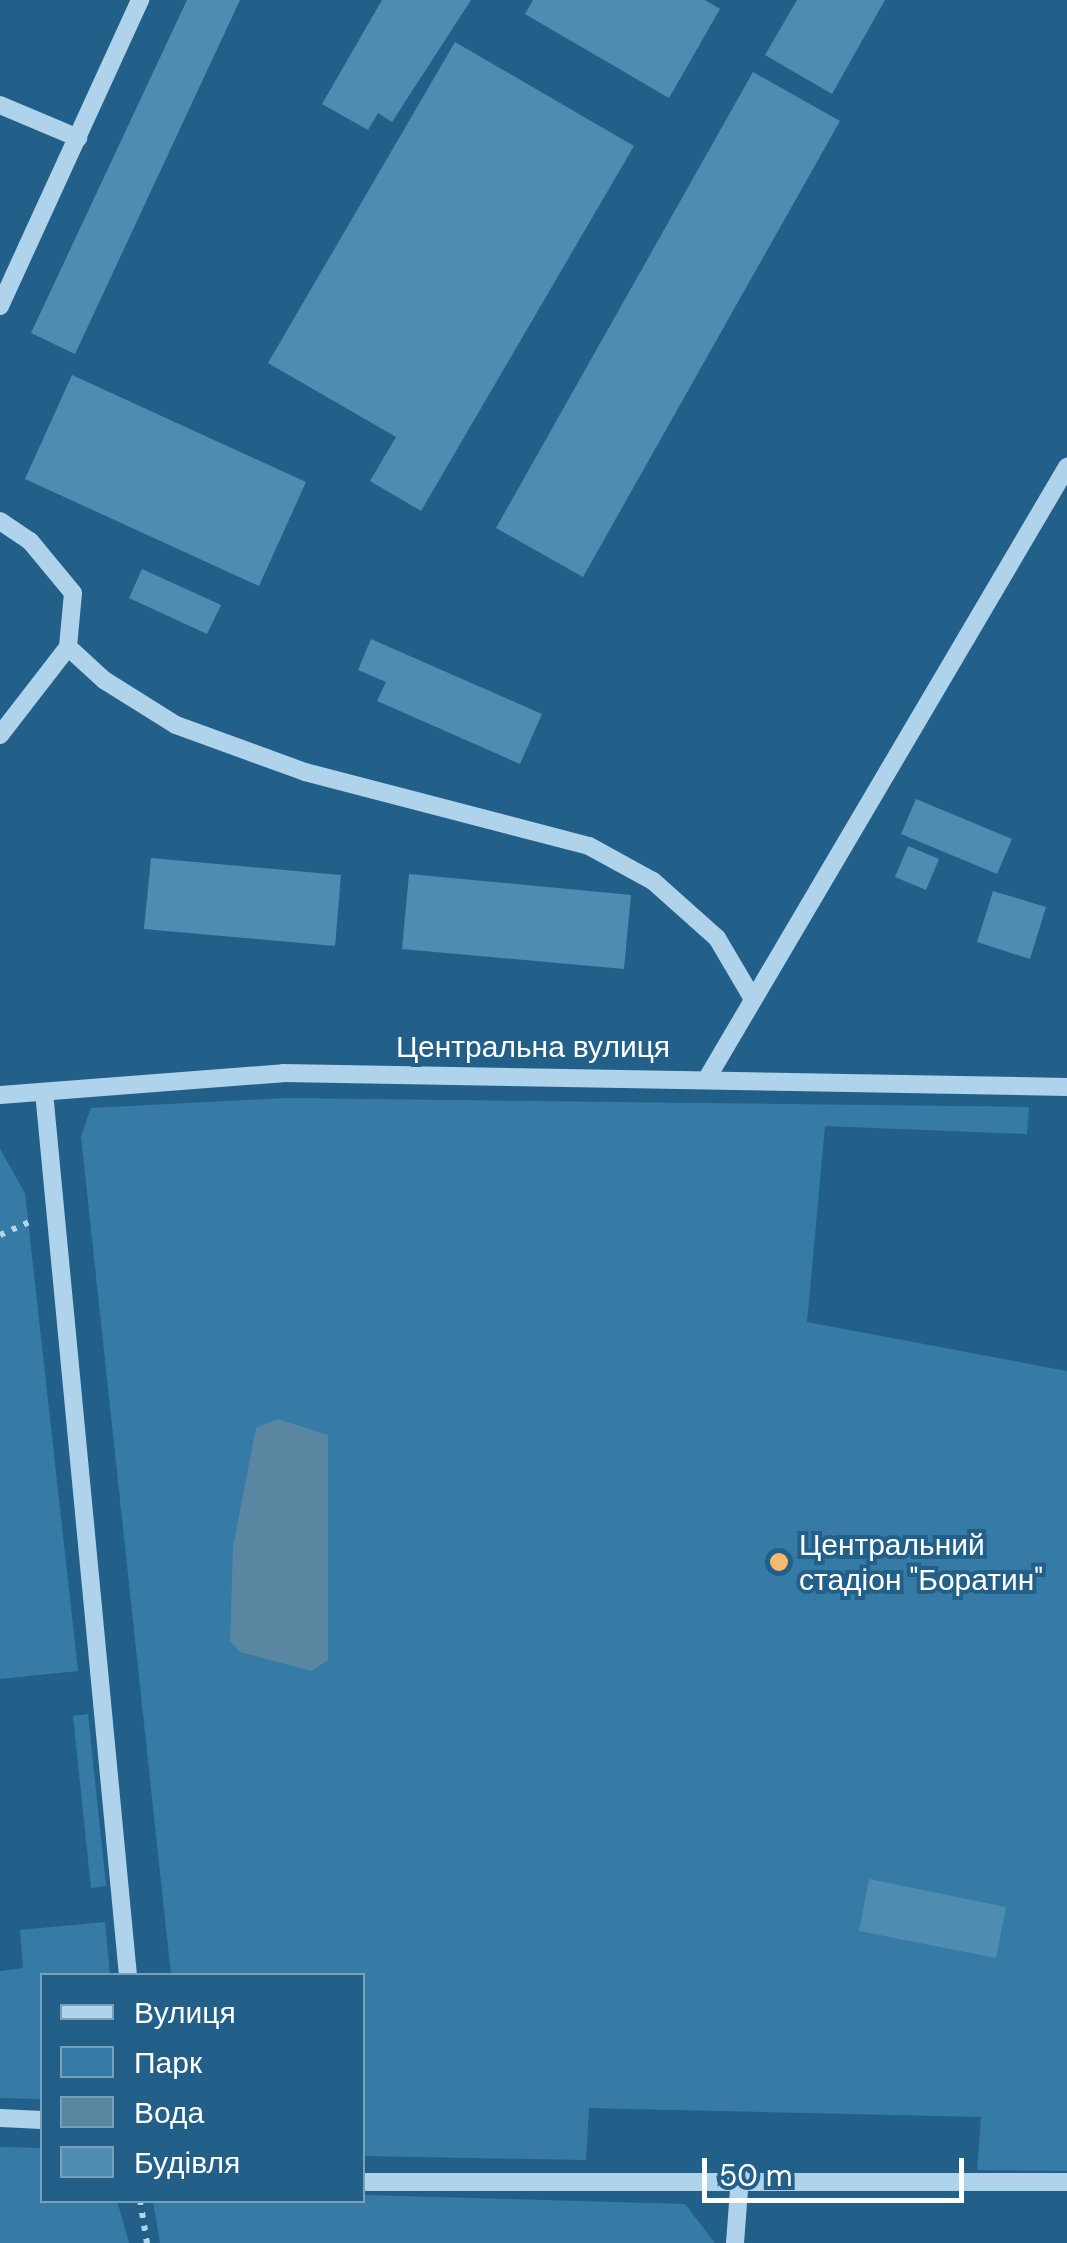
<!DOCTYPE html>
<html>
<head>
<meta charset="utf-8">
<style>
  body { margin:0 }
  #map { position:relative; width:1067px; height:2243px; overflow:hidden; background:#226089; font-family:"DM Sans",sans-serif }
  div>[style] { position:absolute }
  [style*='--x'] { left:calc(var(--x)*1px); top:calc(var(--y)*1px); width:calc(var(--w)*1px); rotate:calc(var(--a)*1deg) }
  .green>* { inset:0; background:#367ba6 }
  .water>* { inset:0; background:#5a86a1 }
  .building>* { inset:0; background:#4f8cb2 }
  .path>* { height:6px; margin-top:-3px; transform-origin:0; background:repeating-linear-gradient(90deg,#aed3ea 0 5px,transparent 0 13px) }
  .minor>* { height:18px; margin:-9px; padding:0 9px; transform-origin:9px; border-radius:9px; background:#aed3ea }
  .dots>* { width:28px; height:28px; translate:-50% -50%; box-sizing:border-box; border:5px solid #226089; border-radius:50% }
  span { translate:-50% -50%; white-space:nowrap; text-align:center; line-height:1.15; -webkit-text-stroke:8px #226089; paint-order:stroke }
  .street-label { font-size:30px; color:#fff }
  .poi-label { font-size:30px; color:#fff }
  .left { translate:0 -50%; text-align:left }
  .legend { position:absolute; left:40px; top:1973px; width:325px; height:230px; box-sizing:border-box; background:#226089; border:2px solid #7aa0b8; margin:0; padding:12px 18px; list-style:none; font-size:30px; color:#fff }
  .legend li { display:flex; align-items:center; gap:20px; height:50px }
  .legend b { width:50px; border:2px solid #7aa0b8 }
  .scale { position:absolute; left:702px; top:2158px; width:262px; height:45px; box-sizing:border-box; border:5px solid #fff; border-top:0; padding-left:12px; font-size:30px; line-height:35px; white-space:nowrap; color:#fff; -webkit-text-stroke:8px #226089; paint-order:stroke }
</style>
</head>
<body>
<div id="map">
  <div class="green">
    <i style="clip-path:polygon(286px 1098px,1029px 1107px,1027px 1134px,825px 1126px,807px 1322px,1067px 1371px,1067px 2171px,977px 2170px,981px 2117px,589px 2108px,586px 2160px,363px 2156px,362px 1976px,171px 1975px,81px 1136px,91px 1108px)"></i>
    <i style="clip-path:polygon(0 1149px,25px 1193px,78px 1671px,0 1679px)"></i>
    <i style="clip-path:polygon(88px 1714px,106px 1886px,91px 1888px,73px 1716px)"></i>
    <i style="clip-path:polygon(105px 1922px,110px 1975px,42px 1976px,42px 2099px,0 2098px,0 1971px,23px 1968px,20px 1930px)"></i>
    <i style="clip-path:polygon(0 2147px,42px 2148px,42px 2200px,117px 2201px,129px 2243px,0 2243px)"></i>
    <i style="clip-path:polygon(363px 2195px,685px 2204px,715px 2243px,160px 2243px,153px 2201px)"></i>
  </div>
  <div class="water">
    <i style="clip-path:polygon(278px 1419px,328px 1435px,328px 1660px,312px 1671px,240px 1652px,230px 1641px,233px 1547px,256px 1428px)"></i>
  </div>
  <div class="building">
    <i style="clip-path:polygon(187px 0,240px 0,75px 354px,31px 333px)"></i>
    <i style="clip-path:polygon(382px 0,471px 0,392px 122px,378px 113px,368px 130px,322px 104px)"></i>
    <i style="clip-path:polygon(533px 0,705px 0,720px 9px,669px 98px,525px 14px)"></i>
    <i style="clip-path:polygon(797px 0,885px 0,832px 94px,765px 55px)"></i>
    <i style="clip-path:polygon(455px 42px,634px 146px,421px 511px,370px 481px,396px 437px,268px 363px)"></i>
    <i style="clip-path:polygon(753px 72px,840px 121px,583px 577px,496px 528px)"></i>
    <i style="clip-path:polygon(72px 375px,306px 482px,259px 586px,25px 479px)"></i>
    <i style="clip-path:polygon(142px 569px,221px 605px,207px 634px,129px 598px)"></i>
    <i style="clip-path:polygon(371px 639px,542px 714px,520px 764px,377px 701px,386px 682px,358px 670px)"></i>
    <i style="clip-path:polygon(916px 799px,1012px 839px,997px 874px,901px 834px)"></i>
    <i style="clip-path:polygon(908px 846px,939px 859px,926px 890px,895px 877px)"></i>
    <i style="clip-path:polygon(151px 858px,341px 875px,335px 946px,144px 929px)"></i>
    <i style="clip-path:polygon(409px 874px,631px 895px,624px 969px,402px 949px)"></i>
    <i style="clip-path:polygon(993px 891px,1046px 907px,1030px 959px,977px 942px)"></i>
    <i style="clip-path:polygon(869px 1879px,1006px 1907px,996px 1958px,859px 1931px)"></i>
  </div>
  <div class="path">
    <i style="--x:0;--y:1235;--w:34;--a:-24"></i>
    <i style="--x:140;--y:2200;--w:44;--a:80.8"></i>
  </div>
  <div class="minor">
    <i style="--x:0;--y:105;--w:85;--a:22.9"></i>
    <i style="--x:0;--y:306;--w:337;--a:-65.4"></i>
    <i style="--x:0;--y:521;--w:36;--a:34"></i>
    <i style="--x:30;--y:541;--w:67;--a:50.4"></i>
    <i style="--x:73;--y:593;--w:54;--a:95.3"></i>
    <i style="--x:68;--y:647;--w:49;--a:42.5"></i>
    <i style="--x:104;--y:680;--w:85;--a:32"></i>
    <i style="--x:176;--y:725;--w:137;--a:20"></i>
    <i style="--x:305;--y:772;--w:293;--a:14.6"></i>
    <i style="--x:589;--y:846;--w:73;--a:28.7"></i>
    <i style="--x:653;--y:881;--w:86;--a:41.7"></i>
    <i style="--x:717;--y:938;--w:71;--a:59.5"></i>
    <i style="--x:0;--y:735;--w:111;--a:-52.3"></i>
    <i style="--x:709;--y:1075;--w:706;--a:-59.51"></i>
    <i style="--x:44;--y:1092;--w:888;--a:84.57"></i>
    <i style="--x:0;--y:1095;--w:284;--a:-4.4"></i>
    <i style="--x:283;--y:1073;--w:784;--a:1.02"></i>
    <i style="--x:0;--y:2118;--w:42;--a:2.7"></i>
    <i style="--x:362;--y:2182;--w:705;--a:0"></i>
    <i style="--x:735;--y:2243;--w:66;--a:-85.7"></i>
  </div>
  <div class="dots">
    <i style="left:779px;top:1562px;background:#f6b970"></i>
  </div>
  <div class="street-label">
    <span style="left:533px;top:1047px">Центральна вулиця</span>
  </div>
  <div class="poi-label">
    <span class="left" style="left:799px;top:1562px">Центральний<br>стадіон "Боратин"</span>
  </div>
  <ul class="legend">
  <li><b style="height:12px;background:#aed3ea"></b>Вулиця</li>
  <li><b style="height:28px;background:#367ba6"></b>Парк</li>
  <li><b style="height:28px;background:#5a86a1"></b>Вода</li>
  <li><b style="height:28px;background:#4f8cb2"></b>Будівля</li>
  </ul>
  <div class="scale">50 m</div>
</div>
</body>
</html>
